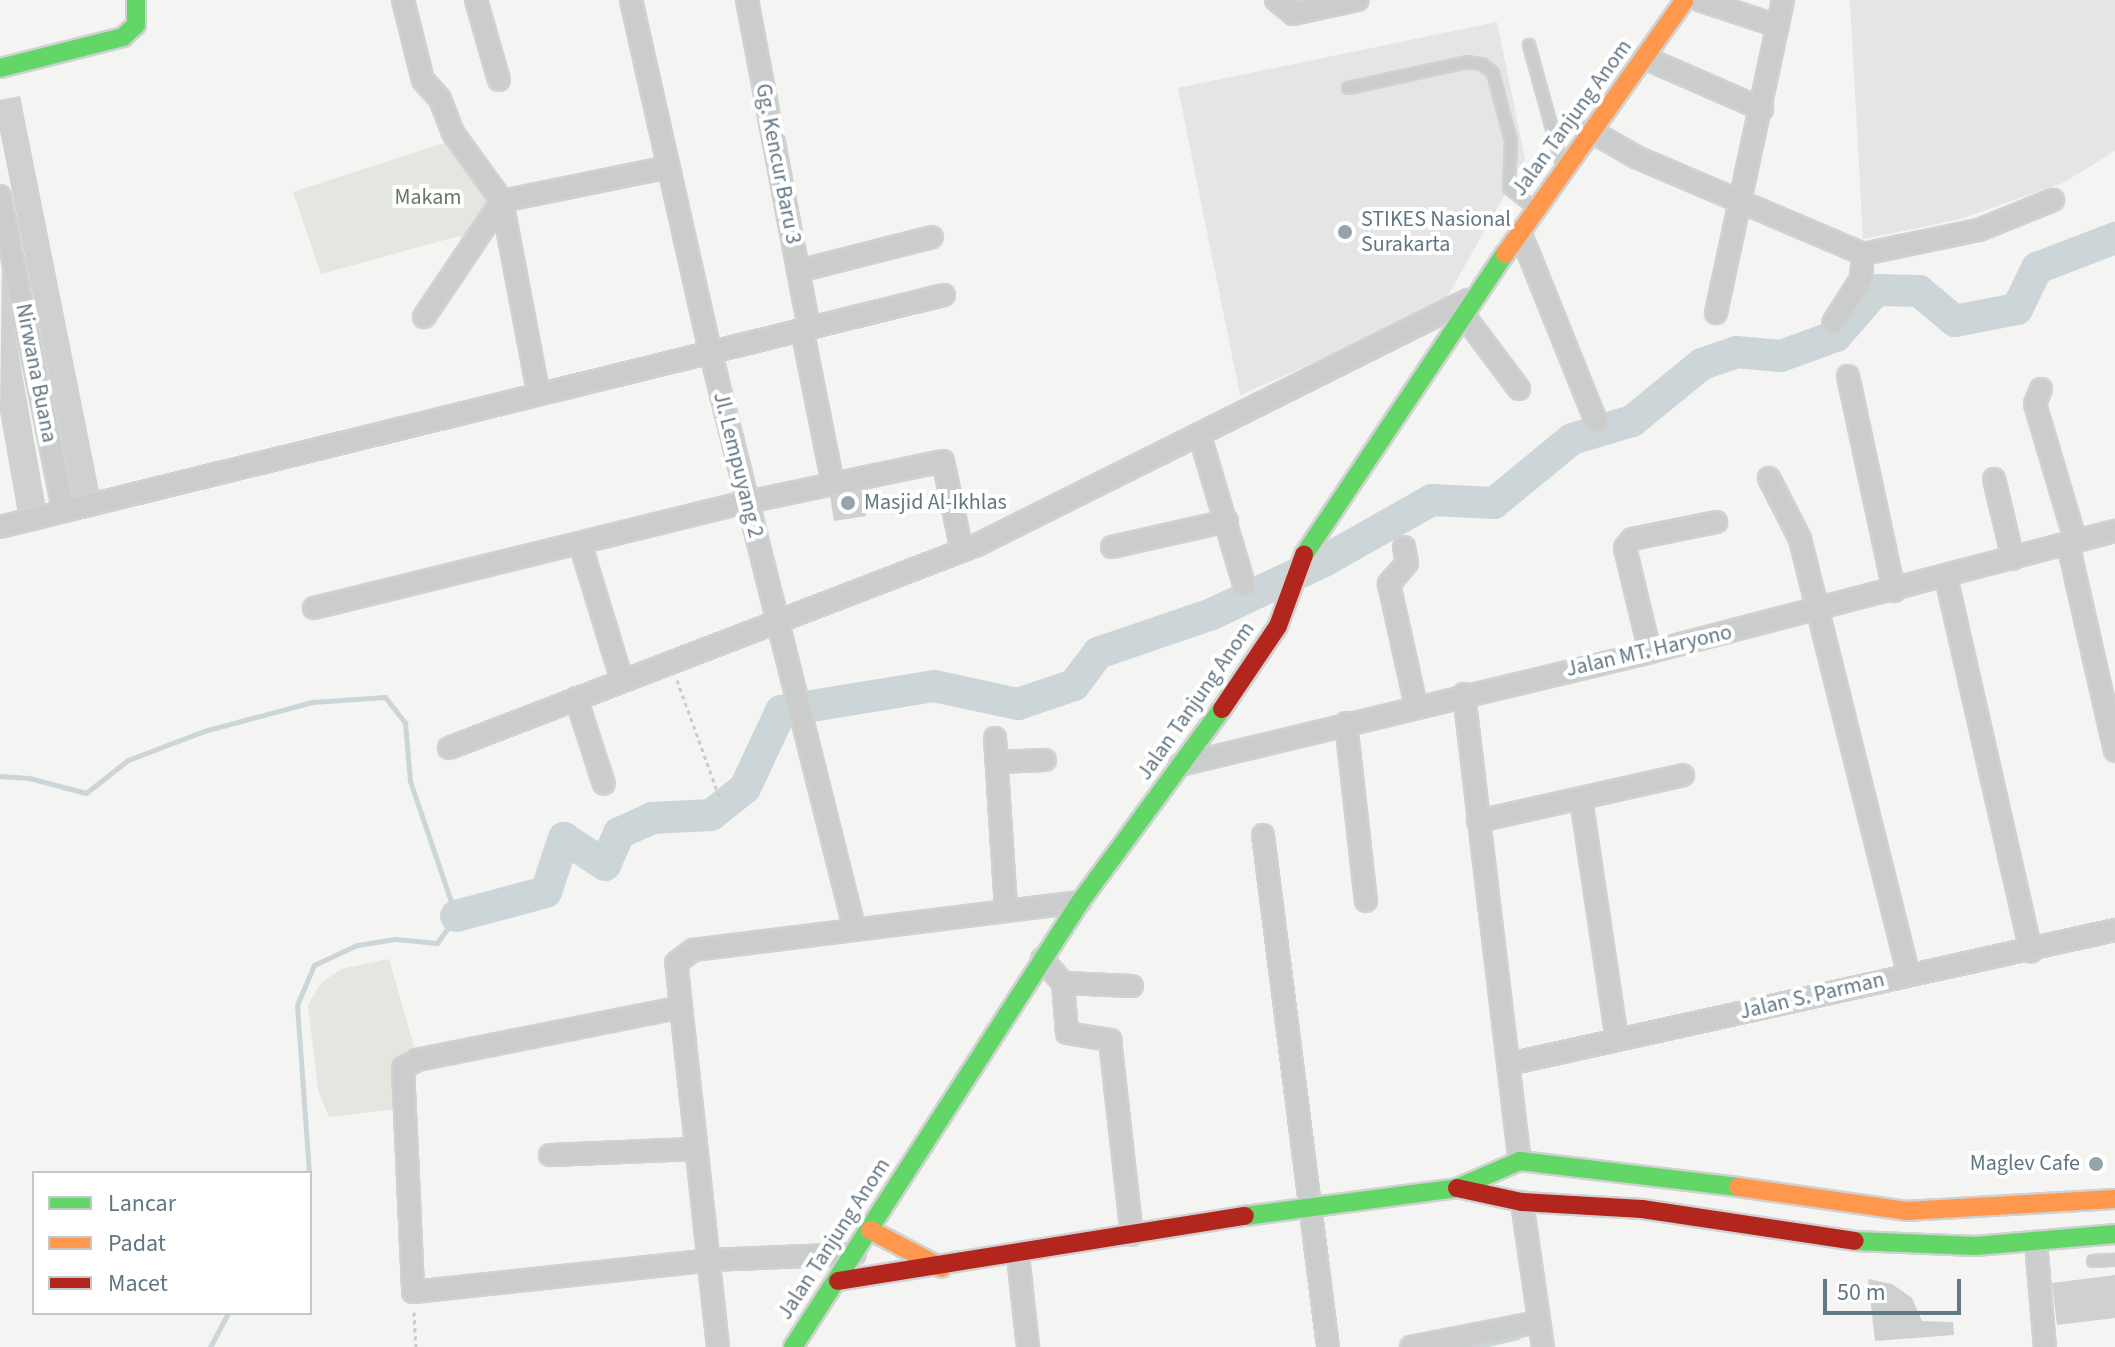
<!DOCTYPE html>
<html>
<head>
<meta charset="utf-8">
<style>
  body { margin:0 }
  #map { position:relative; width:2115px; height:1347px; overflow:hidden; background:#f4f4f2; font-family:"Source Sans 3",sans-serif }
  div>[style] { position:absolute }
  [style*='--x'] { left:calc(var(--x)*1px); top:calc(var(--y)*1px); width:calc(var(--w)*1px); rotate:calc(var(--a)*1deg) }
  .built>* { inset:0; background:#e4e5e4 }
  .green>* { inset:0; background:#e4e7e0 }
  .stream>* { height:5px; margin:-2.5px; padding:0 2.5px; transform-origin:2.5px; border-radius:2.5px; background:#ccd5d7 }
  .river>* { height:32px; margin:-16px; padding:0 16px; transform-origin:16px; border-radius:16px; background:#ccd5d7 }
  .building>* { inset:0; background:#cfd0d0 }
  .path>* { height:3px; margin-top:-1.5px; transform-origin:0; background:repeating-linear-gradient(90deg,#cacacb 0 4px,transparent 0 8px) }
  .roads { filter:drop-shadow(2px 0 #d0d2d2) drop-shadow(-2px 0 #d0d2d2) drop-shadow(0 2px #d0d2d2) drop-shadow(0 -2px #d0d2d2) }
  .lane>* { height:10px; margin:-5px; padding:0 5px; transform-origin:5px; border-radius:5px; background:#cbcdcd }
  .street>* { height:20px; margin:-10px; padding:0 10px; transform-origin:10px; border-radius:10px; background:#cbcdcd }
  .fast>* { height:18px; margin:-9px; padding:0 9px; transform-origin:9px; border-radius:9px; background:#63d668 }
  .slow>* { height:18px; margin:-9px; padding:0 9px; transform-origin:9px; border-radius:9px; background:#ff974d }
  .jam>* { height:18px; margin:-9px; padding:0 9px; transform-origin:9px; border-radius:9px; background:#b3261e }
  .dots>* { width:22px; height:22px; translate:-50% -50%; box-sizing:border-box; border:4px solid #fff; border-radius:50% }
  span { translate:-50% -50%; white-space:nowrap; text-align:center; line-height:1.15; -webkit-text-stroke:8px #fff; paint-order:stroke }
  .street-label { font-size:22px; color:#627784 }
  .park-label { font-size:22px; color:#687b61 }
  .poi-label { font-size:22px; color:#627784 }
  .left { translate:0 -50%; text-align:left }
  .right { translate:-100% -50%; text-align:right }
  .legend { position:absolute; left:32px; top:1171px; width:280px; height:144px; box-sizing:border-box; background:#fff; border:2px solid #c0c9ce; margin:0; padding:10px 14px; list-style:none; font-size:24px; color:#627784 }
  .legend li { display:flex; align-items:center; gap:16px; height:40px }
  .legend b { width:40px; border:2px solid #c0c9ce }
  .scale { position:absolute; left:1823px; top:1279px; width:138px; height:36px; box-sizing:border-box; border:4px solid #627784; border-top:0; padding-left:10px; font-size:24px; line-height:28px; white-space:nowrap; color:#627784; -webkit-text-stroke:6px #fff; paint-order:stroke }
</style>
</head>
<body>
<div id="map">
  <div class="built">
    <i style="clip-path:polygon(1850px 0,2115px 0,2115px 151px,2063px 183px,1957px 220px,1863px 239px)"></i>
    <i style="clip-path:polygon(1497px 22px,1525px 159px,1442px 306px,1240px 395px,1178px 88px)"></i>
  </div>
  <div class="green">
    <i style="clip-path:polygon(450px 141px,494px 201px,465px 240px,459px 236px,321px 274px,293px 192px)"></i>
    <i style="clip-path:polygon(389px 959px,417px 1057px,397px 1109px,329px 1117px,318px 1090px,308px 1005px,321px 983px,341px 969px)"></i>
  </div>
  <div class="stream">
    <i style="--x:0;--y:776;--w:29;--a:4"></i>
    <i style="--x:29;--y:778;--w:59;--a:14.7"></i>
    <i style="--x:86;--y:793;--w:53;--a:-38.2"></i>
    <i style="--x:128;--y:760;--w:81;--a:-20.9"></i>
    <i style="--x:204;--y:731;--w:112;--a:-15"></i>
    <i style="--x:312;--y:702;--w:73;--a:-3.9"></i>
    <i style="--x:385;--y:697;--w:33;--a:52"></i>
    <i style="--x:405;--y:723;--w:58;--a:85.1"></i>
    <i style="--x:410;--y:781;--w:143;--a:71.2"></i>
    <i style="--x:456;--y:916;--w:33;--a:125"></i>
    <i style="--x:437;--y:943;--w:42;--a:-174.6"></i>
    <i style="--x:395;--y:939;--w:38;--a:171"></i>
    <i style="--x:357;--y:945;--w:47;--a:155.1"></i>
    <i style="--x:314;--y:965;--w:43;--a:113"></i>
    <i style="--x:297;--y:1005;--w:168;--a:85.9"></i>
    <i style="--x:210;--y:1347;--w:38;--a:-62"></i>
    <i style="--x:1475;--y:1347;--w:44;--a:-13.1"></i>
  </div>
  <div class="river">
    <i style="--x:456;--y:916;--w:93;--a:-14.9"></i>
    <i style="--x:546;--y:892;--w:57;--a:-71.6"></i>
    <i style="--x:564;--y:838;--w:49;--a:33.4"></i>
    <i style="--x:605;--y:865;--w:35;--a:-66"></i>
    <i style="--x:619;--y:833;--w:36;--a:-24"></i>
    <i style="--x:652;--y:818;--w:59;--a:-2.9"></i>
    <i style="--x:711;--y:815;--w:43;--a:-38.5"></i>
    <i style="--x:745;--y:788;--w:85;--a:-64.9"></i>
    <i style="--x:781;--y:711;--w:155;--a:-9.3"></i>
    <i style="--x:934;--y:686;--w:86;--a:12.1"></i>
    <i style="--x:1018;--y:704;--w:59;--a:-18.7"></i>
    <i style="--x:1074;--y:685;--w:40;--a:-53"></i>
    <i style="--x:1098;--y:653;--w:120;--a:-18.9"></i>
    <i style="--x:1212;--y:614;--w:124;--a:-25.3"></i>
    <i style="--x:1324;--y:561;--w:124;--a:-29.5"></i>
    <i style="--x:1432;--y:500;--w:62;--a:2.8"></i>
    <i style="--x:1494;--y:503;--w:101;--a:-39.4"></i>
    <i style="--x:1572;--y:439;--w:63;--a:-16.7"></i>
    <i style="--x:1632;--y:421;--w:90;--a:-39.2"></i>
    <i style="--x:1702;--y:364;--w:36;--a:-19"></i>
    <i style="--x:1736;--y:352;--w:45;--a:5.1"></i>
    <i style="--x:1781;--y:356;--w:59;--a:-20"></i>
    <i style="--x:1836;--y:336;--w:61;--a:-49"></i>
    <i style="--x:1876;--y:290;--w:43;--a:1.3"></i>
    <i style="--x:1919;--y:291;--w:47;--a:39.8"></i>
    <i style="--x:1955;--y:321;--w:63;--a:-11"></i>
    <i style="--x:2017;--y:309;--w:46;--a:-64"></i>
    <i style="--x:2037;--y:268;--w:84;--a:-21"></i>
  </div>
  <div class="building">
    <i style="clip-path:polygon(20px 96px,100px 496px,74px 501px,0 131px,0 100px)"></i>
    <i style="clip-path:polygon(2px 259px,46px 509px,18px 514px,0 412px)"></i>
    <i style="clip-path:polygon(861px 484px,866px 516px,834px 521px,829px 490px)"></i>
    <i style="clip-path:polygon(2115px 1275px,2115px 1318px,2057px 1325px,2052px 1283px)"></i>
    <i style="clip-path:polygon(1868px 1279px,1892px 1284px,1912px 1298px,1922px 1321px,1953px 1322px,1954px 1335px,1875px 1341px)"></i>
  </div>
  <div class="path">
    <i style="--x:677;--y:680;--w:127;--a:70.1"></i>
    <i style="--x:414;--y:1312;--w:35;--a:87"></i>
  </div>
  <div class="roads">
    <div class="lane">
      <i style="--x:1529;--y:45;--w:124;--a:74.6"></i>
      <i style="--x:1348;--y:88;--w:122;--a:-12.3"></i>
      <i style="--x:1467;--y:62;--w:15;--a:8"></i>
      <i style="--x:1482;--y:64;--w:14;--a:39"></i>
      <i style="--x:1493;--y:73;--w:70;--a:75.2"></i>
      <i style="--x:1511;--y:141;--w:47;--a:92.4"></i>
      <i style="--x:1509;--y:188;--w:32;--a:39"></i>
      <i style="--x:2093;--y:1261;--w:22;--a:-3"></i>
    </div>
    <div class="street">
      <i style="--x:403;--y:0;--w:82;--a:76"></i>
      <i style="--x:423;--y:80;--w:25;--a:48"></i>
      <i style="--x:440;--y:99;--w:36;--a:69"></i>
      <i style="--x:453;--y:133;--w:84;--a:54.2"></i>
      <i style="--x:502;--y:201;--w:193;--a:79.3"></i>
      <i style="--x:476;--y:0;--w:83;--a:74"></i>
      <i style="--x:631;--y:0;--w:363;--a:77.3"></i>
      <i style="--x:711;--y:354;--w:591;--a:75.99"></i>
      <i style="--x:747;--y:0;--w:334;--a:79.3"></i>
      <i style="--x:1276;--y:0;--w:22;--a:39"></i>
      <i style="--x:1293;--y:14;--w:66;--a:-12.2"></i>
      <i style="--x:1699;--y:0;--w:83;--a:18.2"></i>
      <i style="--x:1645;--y:58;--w:128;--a:23.6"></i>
      <i style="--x:1591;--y:131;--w:52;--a:30"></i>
      <i style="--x:1636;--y:157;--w:247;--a:23.1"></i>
      <i style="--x:1863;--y:254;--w:25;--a:95"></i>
      <i style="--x:1861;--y:279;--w:52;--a:122.5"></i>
      <i style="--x:0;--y:196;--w:313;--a:78.6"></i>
      <i style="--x:502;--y:201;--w:170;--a:-11.5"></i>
      <i style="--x:1520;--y:232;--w:204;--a:68.1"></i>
      <i style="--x:1863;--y:254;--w:118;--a:-11.7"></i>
      <i style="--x:1979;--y:230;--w:80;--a:-22.1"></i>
      <i style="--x:798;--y:271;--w:138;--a:-14.2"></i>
      <i style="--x:1462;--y:313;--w:95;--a:53.1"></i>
      <i style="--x:1716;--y:313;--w:320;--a:-77.9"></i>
      <i style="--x:424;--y:317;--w:140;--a:-56.1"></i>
      <i style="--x:802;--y:329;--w:158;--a:78.7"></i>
      <i style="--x:1848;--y:376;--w:220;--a:77.9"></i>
      <i style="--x:2041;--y:389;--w:16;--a:112"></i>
      <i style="--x:2035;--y:404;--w:144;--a:73.5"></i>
      <i style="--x:1200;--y:436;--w:155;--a:73.5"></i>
      <i style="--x:1769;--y:478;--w:68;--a:63.1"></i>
      <i style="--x:1800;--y:539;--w:449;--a:76"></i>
      <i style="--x:1994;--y:479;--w:82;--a:76.6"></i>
      <i style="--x:0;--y:527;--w:972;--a:-13.81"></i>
      <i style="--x:580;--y:543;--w:143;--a:73"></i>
      <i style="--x:2068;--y:544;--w:212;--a:77.2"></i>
      <i style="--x:1112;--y:547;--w:118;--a:-12.7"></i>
      <i style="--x:1404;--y:547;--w:16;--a:79"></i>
      <i style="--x:1407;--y:563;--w:28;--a:131"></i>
      <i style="--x:1389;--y:584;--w:125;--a:77.5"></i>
      <i style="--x:1946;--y:577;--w:384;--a:77.2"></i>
      <i style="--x:314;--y:608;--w:446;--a:-13.8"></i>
      <i style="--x:747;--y:502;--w:200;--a:-11.8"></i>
      <i style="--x:943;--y:461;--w:92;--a:78.1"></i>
      <i style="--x:1650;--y:652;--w:107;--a:-103.5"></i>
      <i style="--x:1625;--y:548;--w:11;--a:-52"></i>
      <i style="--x:1632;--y:539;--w:86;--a:-11.4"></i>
      <i style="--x:1464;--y:694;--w:470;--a:83.2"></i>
      <i style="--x:576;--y:698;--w:90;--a:72"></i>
      <i style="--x:1346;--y:723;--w:179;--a:83.6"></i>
      <i style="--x:995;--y:738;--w:169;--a:86.3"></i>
      <i style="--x:449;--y:748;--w:566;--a:-21.03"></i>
      <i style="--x:977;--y:545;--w:549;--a:-26.52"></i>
      <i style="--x:997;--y:762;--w:48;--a:-2.4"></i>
      <i style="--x:1180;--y:765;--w:483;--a:-13.5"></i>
      <i style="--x:1650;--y:652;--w:480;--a:-14.6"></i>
      <i style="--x:1581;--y:799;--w:243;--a:81.5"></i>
      <i style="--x:1478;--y:821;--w:210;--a:-12.6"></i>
      <i style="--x:1263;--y:835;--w:516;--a:82.76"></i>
      <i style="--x:1042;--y:959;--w:32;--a:49"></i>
      <i style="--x:1063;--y:983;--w:50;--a:85.4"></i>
      <i style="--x:1067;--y:1033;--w:44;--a:9.2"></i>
      <i style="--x:1110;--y:1040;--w:196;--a:83.6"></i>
      <i style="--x:1063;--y:983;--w:69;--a:2.5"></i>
      <i style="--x:677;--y:1008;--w:265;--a:168.7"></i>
      <i style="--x:417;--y:1060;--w:16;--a:150"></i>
      <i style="--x:403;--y:1068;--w:224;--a:87.4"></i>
      <i style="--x:413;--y:1292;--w:299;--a:-6.1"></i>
      <i style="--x:710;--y:1260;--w:145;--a:-2.4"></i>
      <i style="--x:1509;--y:1064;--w:621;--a:-12.47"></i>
      <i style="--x:550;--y:1155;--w:145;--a:-2.4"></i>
      <i style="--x:1522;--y:1202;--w:147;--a:81.8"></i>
      <i style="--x:2036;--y:1243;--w:104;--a:85.1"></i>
      <i style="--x:1018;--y:1256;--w:92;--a:83.7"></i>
      <i style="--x:718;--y:1347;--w:386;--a:-96.2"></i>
      <i style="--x:676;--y:963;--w:21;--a:-37"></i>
      <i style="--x:693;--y:950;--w:390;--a:-7.1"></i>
      <i style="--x:1411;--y:1347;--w:129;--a:-11.1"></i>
    </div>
    <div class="fast">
      <i style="--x:0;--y:68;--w:127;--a:-14.1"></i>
      <i style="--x:123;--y:37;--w:18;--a:-43"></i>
      <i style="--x:136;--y:25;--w:25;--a:-90"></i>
      <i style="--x:1304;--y:555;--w:362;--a:-56.3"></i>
      <i style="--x:1245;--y:1216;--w:214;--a:-7.5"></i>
      <i style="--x:1457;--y:1188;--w:69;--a:-23.2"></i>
      <i style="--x:1520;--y:1161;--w:220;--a:6.8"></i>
      <i style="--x:1855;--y:1241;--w:120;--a:2.4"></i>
      <i style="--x:1975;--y:1246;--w:141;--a:-4.9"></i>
      <i style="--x:793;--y:1347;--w:530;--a:-57.18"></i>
      <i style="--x:1080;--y:902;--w:240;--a:-53.7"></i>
    </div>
    <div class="slow">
      <i style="--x:1505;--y:254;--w:311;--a:-54.7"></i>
      <i style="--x:1738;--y:1187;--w:170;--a:8.1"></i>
      <i style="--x:1906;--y:1211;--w:209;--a:-3.3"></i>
      <i style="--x:870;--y:1230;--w:81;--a:27.8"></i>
    </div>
    <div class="jam">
      <i style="--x:1222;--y:709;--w:100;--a:-56"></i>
      <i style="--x:1278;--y:626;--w:76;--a:-69.9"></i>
      <i style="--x:1457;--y:1188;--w:66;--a:12.2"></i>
      <i style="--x:1522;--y:1202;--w:120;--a:3.3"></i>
      <i style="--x:1642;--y:1209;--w:215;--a:8.5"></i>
      <i style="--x:838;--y:1281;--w:412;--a:-9.1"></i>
    </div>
  </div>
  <div class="dots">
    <i style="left:1345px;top:232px;background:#95a3aa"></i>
    <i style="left:848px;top:503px;background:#95a3aa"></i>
    <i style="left:2096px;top:1164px;background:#95a3aa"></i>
  </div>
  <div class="street-label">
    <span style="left:1572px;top:118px;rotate:-54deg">Jalan Tanjung Anom</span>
    <span style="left:778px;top:164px;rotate:79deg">Gg. Kencur Baru 3</span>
    <span style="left:36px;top:373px;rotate:79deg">Nirwana Buana</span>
    <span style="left:738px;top:465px;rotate:76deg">Jl. Lempuyang 2</span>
    <span style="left:1649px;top:651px;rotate:-13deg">Jalan MT. Haryono</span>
    <span style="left:1196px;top:701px;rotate:-55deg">Jalan Tanjung Anom</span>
    <span style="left:1812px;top:996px;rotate:-13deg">Jalan S. Parman</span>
    <span style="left:834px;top:1239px;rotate:-57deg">Jalan Tanjung Anom</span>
  </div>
  <div class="park-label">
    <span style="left:428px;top:198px">Makam</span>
  </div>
  <div class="poi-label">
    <span class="left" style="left:1361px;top:232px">STIKES Nasional<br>Surakarta</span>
    <span class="left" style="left:864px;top:503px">Masjid Al-Ikhlas</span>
    <span class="right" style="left:2080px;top:1164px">Maglev Cafe</span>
  </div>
  <ul class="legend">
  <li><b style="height:10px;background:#63d668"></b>Lancar</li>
  <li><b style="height:10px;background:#ff974d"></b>Padat</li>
  <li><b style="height:10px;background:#b3261e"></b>Macet</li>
  </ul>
  <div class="scale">50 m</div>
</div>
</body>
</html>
